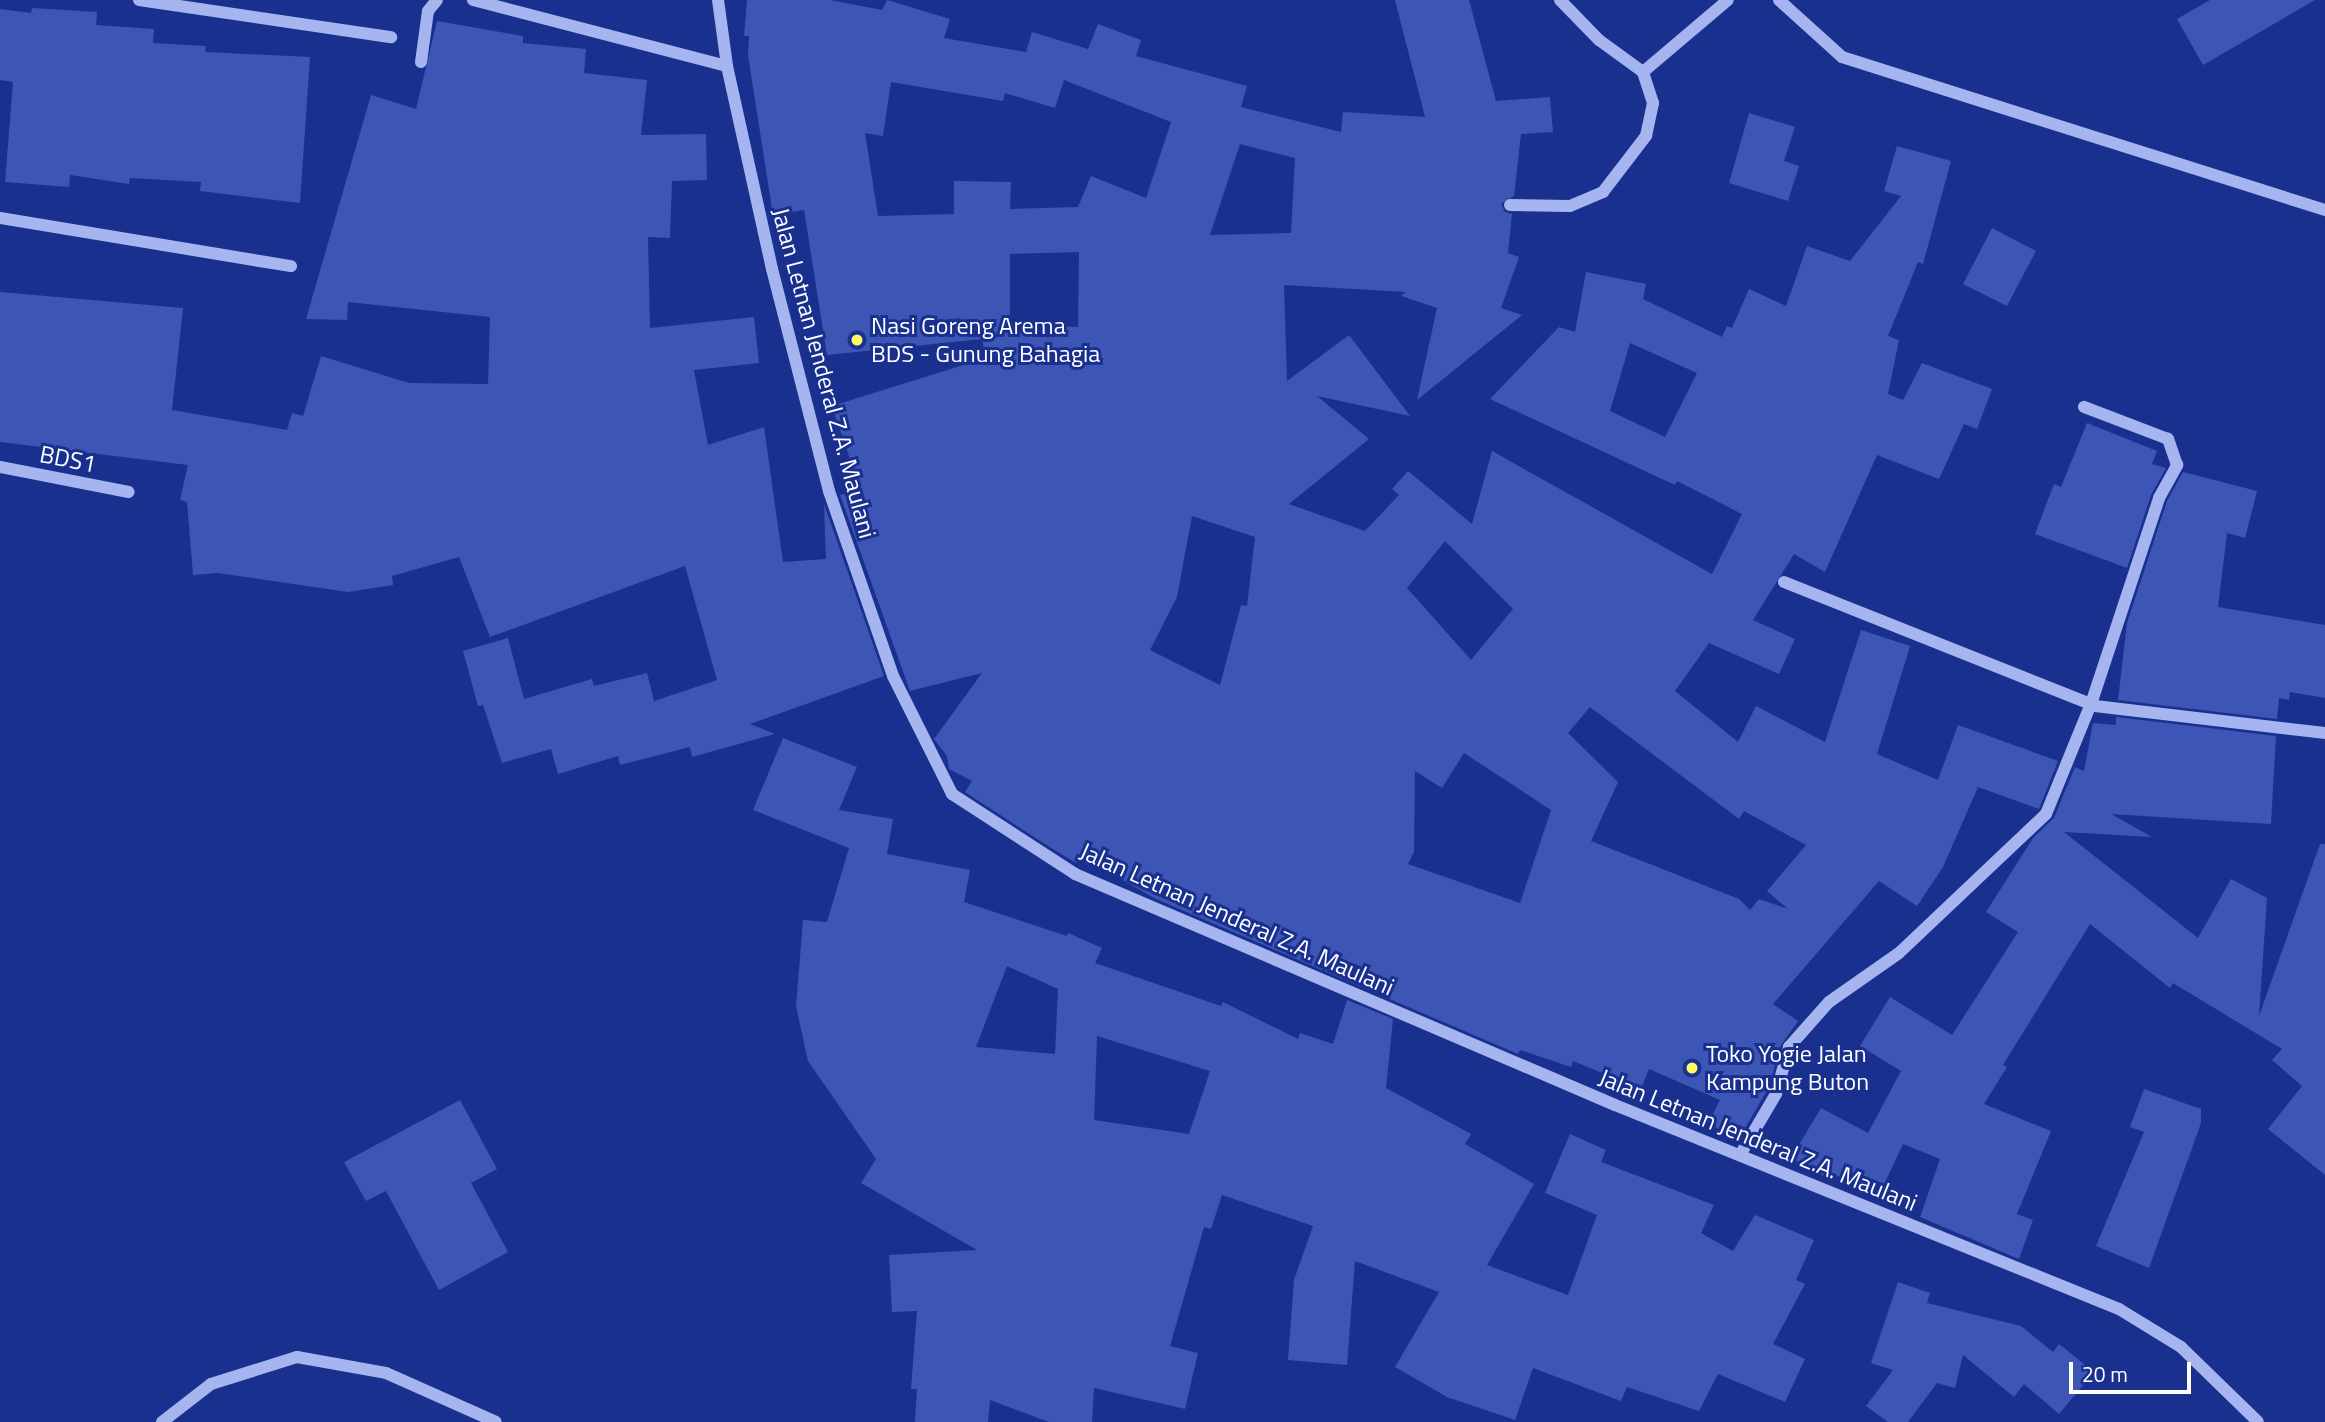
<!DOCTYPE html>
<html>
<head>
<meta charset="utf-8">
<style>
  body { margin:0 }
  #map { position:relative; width:2325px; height:1422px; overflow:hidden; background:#19308f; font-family:"Titillium Web",sans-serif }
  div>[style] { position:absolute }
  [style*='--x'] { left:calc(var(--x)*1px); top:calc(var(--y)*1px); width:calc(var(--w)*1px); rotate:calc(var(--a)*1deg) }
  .building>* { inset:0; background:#3d56b5 }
  .minor>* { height:12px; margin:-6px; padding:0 6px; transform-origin:6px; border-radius:6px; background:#a6b5ef }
  .dots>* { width:19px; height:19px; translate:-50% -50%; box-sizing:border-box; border:4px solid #19308f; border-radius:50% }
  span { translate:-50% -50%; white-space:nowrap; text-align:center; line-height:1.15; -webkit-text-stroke:6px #19308f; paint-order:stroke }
  .poi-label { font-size:24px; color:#fff }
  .left { translate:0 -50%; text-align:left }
  .street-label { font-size:24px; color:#fff }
  .scale { position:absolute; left:2069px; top:1362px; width:122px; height:32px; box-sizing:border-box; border:4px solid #fff; border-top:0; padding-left:9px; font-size:21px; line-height:24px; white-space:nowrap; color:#fff; -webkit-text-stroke:5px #19308f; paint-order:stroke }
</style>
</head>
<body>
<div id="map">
  <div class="building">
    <i style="clip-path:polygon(evenodd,747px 0,830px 0,882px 10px,887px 0,950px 19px,944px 38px,1026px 52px,1032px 32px,1088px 49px,1098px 24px,1141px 40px,1136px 56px,1247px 86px,1241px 107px,1341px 132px,1343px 112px,1425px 117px,1395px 0,1469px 0,1496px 101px,1550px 97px,1553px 132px,1521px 134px,1514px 196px,1501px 204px,1505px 212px,1512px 214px,1508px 253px,1519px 257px,1501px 308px,1522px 315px,1417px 400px,1437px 308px,1401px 296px,1406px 292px,1284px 285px,1287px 381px,1349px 335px,1410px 416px,1317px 396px,1369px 439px,1289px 504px,1365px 531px,1399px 495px,1392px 489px,1408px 471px,1472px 524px,1492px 451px,1712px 574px,1742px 514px,1677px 481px,1675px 485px,1490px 399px,1559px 327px,1575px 332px,1586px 272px,1646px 284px,1643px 299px,1722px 337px,1727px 326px,1732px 328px,1749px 289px,1786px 306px,1807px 246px,1850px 261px,1901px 196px,1884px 191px,1897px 146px,1951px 161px,1923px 264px,1918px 262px,1888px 336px,1899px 340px,1888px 394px,1903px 400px,1922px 363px,1992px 389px,1977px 429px,1964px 424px,1939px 479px,1877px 455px,1825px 572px,1794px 554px,1753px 620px,1795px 639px,1779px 674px,1709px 643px,1675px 691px,1738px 742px,1756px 706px,1825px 742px,1861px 630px,1910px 646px,1877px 754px,1938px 780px,1958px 725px,2058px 761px,2039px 809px,1978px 787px,1943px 867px,1917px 906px,1879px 881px,1773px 1004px,1798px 1021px,1773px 1057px,1777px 1059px,1768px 1089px,1738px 1140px,1708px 1123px,1720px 1100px,1649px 1069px,1641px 1089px,1573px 1061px,1571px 1067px,1520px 1050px,1518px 1054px,1154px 898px,1081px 856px,1076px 863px,1048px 846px,965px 792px,972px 781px,949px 769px,947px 756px,934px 739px,982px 673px,910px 691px,840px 495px,860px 489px,832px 406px,986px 358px,982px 339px,827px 355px,804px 210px,773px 215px,748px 55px,749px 36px,744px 36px,747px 0,1064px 80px,1171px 122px,1146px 198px,1091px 176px,1078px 207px,1010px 209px,1011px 182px,954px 181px,954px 214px,878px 216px,865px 133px,883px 136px,891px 82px,1003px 101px,1005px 93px,1055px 108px,1064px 80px,747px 0,1240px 144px,1295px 158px,1291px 233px,1210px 235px,1240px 144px,747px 0,1079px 252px,1078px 327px,1010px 323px,1010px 254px,1079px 252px,747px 0,1630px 343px,1697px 373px,1665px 437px,1610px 411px,1630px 343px,747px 0,1192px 516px,1255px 537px,1247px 606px,1241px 605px,1220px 685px,1150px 650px,1177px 597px,1192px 516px,747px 0,1445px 541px,1513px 609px,1471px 660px,1407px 588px,1445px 541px,747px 0,1590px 707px,1739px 819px,1744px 811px,1806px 845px,1767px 891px,1788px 909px,1759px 899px,1750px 910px,1739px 899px,1591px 841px,1618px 782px,1568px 733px,1590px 707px,747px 0,1464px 753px,1551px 810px,1520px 903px,1408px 864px,1414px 852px,1415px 771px,1442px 788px,1464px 753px)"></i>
    <i style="clip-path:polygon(2210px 0,2315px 0,2203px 65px,2177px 19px)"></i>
    <i style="clip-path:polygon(32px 8px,97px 12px,96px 25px,154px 29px,153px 43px,206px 46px,205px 52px,310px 57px,300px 203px,200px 191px,201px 182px,130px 178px,129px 184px,70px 175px,69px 187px,5px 182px,13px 82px,0 80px,0 9px,31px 13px)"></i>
    <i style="clip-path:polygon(437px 21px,523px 36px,523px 43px,586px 49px,584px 73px,647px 80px,641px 135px,706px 134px,707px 180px,672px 181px,670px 238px,648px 237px,650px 328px,754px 317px,759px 363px,694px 370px,708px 445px,764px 427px,783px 562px,826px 559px,824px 504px,884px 676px,750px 724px,775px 734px,692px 757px,690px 747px,620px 765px,618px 756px,558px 774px,551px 749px,502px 763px,483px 705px,478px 706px,463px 651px,508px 638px,524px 699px,592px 679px,594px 686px,647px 673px,654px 701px,717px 680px,685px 566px,490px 637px,459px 557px,392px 576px,393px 585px,348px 592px,218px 573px,193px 575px,187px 502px,180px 500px,188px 465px,0 442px,0 292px,183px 308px,172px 410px,287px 430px,292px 413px,303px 416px,321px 356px,409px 383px,488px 384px,490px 317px,348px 302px,347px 320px,306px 319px,371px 95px,416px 109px)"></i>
    <i style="clip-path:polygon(1749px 113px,1795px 127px,1784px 161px,1799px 166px,1788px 201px,1729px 183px)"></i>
    <i style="clip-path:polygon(1992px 228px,2036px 251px,2007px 306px,1963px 284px)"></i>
    <i style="clip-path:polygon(2087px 423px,2157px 451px,2152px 464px,2166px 468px,2151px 495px,2127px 568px,2035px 534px,2054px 484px,2061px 487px)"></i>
    <i style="clip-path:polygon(2183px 472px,2257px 491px,2245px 538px,2227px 533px,2218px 607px,2325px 625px,2325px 698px,2290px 692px,2289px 700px,2279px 698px,2277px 719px,2118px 700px,2127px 623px,2167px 501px)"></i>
    <i style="clip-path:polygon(2116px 717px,2276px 736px,2271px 824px,2111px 814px,2152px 837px,2064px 832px,2198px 938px,2231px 879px,2267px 898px,2259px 1016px,2320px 844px,2325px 844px,2325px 1175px,2268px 1129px,2302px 1086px,2272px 1060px,2282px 1049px,2173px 983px,2170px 988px,2090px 924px,2003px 1065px,2007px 1067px,1984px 1104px,2051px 1131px,2017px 1214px,2033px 1220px,2019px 1259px,1920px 1217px,1940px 1159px,1903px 1144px,1878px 1198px,1834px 1174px,1831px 1180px,1791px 1158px,1821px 1108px,1868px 1133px,1901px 1071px,1860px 1046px,1890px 997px,1952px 1035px,2018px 932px,1986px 912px,2033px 838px,2054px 818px,2075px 767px,2084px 771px,2093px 723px,2116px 725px)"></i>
    <i style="clip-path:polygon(evenodd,783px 738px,857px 767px,839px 810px,893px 819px,887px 854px,970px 870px,964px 902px,1067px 936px,1068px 933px,1102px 948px,1095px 963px,1221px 1006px,1223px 1002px,1298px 1039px,1300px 1033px,1333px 1044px,1347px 1000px,1393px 1019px,1386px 1088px,1471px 1134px,1465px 1144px,1534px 1184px,1487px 1265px,1568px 1295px,1597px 1215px,1545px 1193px,1570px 1134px,1606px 1150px,1601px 1162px,1714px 1205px,1701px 1233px,1733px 1251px,1755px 1215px,1814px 1240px,1796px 1280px,1805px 1284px,1773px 1344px,1805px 1359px,1785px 1402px,1718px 1374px,1699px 1411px,1627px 1387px,1621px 1401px,1533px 1368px,1515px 1420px,1447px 1397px,1395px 1367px,1439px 1292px,1355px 1261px,1347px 1365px,1288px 1360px,1294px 1280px,1313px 1226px,1222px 1195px,1211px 1229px,1204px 1227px,1170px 1346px,1198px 1353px,1185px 1409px,1094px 1388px,1092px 1422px,1049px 1422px,990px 1400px,988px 1422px,915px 1422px,917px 1389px,911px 1389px,917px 1311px,892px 1312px,889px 1255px,977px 1250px,861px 1183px,876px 1159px,808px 1061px,796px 1006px,803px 920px,827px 922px,849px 848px,753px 810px,783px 738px,1007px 966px,1058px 989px,1055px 1054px,976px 1047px,1007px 966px,783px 738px,1097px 1036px,1210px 1071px,1189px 1134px,1094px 1120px,1097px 1036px)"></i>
    <i style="clip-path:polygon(2144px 1089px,2201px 1109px,2201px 1123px,2149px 1268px,2096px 1246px,2144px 1132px,2130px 1127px)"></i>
    <i style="clip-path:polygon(460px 1100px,497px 1169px,471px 1183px,508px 1252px,439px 1290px,386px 1191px,366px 1201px,344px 1162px)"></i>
    <i style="clip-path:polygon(1898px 1282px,1930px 1293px,1927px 1303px,2021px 1326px,2053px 1352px,2059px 1344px,2094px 1372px,2059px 1414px,2024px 1384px,2014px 1397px,1963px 1355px,1955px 1388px,1937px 1383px,1908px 1422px,1888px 1422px,1866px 1406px,1893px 1370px,1871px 1363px)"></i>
  </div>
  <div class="minor">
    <i style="--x:139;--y:0;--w:255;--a:8.4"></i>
    <i style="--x:473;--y:0;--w:262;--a:14.6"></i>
    <i style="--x:718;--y:0;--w:67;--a:82.2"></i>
    <i style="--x:727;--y:66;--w:208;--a:77.5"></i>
    <i style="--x:772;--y:269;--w:229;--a:75.6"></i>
    <i style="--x:829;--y:491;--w:196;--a:70.9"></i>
    <i style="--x:893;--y:676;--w:132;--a:63.4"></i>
    <i style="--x:952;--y:794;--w:147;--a:33"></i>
    <i style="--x:1075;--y:874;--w:587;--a:23.16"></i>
    <i style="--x:1615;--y:1105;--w:544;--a:22.04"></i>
    <i style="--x:2119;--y:1309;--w:73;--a:31.5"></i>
    <i style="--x:2181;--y:1347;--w:107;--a:44.2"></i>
    <i style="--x:1560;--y:0;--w:56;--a:45.7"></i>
    <i style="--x:1599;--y:40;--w:54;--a:36"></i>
    <i style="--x:1779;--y:0;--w:85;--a:42.1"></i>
    <i style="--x:1842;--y:57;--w:507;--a:17.58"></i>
    <i style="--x:421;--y:62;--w:51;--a:-82.2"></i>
    <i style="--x:428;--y:11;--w:14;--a:-51"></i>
    <i style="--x:1510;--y:205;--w:60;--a:1"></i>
    <i style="--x:1570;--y:206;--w:36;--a:-23"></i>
    <i style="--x:1603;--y:192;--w:71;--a:-52.5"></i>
    <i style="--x:1646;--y:136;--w:34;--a:-78"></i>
    <i style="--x:1653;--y:103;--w:33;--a:-108"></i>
    <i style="--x:1643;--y:72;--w:111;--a:-40.3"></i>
    <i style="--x:0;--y:218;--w:295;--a:9.4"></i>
    <i style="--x:0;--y:467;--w:131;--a:11"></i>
    <i style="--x:1784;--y:582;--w:335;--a:21.7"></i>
    <i style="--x:2095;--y:706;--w:232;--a:6.7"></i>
    <i style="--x:1740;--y:1155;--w:71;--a:-59.5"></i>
    <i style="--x:1776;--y:1094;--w:49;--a:-74.5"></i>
    <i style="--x:1789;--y:1047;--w:60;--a:-48.4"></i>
    <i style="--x:1829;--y:1002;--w:85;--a:-35"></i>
    <i style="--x:1899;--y:953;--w:202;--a:-43.4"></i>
    <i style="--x:2046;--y:814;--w:119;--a:-67.8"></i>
    <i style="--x:2091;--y:704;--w:217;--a:-71.7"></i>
    <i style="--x:2159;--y:498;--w:38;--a:-61"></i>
    <i style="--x:2177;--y:465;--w:28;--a:-109"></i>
    <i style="--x:2168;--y:439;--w:90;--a:-159.1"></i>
    <i style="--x:162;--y:1422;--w:62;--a:-37.8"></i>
    <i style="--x:211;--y:1384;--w:90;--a:-17.4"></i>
    <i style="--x:297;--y:1357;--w:90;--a:10.2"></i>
    <i style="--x:386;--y:1373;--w:120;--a:24"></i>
  </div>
  <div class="dots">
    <i style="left:857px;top:340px;background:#fff864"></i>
    <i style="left:1692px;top:1068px;background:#fff864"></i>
  </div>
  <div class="poi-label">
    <span class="left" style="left:871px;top:340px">Nasi Goreng Arema<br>BDS - Gunung Bahagia</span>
    <span class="left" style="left:1706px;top:1068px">Toko Yogie Jalan<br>Kampung Buton</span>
  </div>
  <div class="street-label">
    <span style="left:824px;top:373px;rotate:75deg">Jalan Letnan Jenderal Z.A. Maulani</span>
    <span style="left:68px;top:459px;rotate:11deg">BDS1</span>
    <span style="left:1237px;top:919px;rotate:24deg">Jalan Letnan Jenderal Z.A. Maulani</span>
    <span style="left:1758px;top:1140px;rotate:22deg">Jalan Letnan Jenderal Z.A. Maulani</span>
  </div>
  <div class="scale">20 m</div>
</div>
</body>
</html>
